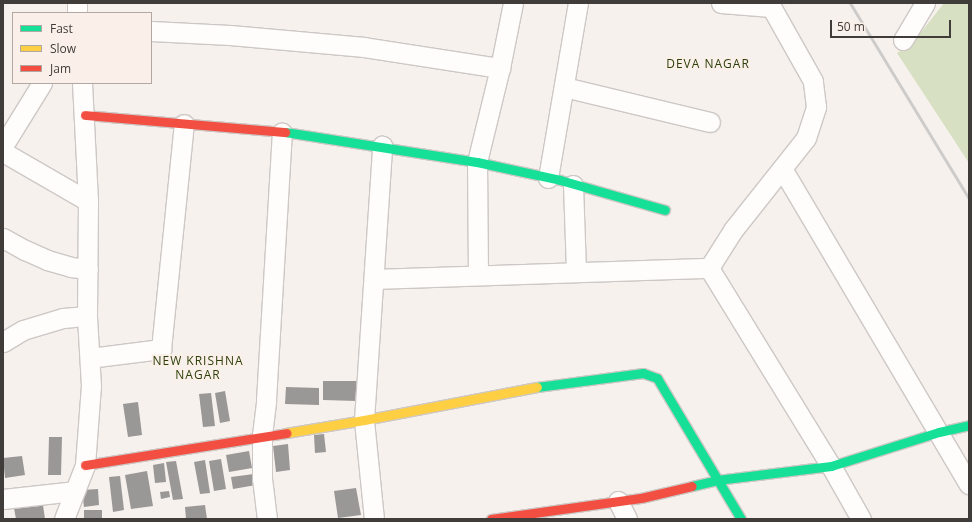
<!DOCTYPE html>
<html>
<head>
<meta charset="utf-8">
<style>
  body { margin:0 }
  #map { position:relative; width:972px; height:522px; overflow:hidden; background:#f7f1ed; font-family:"Open Sans",sans-serif }
  div>[style] { position:absolute }
  [style*='--x'] { left:calc(var(--x)*1px); top:calc(var(--y)*1px); width:calc(var(--w)*1px); rotate:calc(var(--a)*1deg) }
  .green>* { inset:0; background:#d7e0c2 }
  .building>* { inset:0; background:#9a9797 }
  .roads { filter:drop-shadow(1px 0 #cdc8c5) drop-shadow(-1px 0 #cdc8c5) drop-shadow(0 1px #cdc8c5) drop-shadow(0 -1px #cdc8c5) }
  .street>* { height:19px; margin:-9.5px; padding:0 9.5px; transform-origin:9.5px; border-radius:9.5px; background:#fefdfc }
  .fast>* { height:9px; margin:-4.5px; padding:0 4.5px; transform-origin:4.5px; border-radius:4.5px; background:#16e098 }
  .slow>* { height:9px; margin:-4.5px; padding:0 4.5px; transform-origin:4.5px; border-radius:4.5px; background:#ffcf43 }
  .jam>* { height:9px; margin:-4.5px; padding:0 4.5px; transform-origin:4.5px; border-radius:4.5px; background:#f24e42 }
  .rail>* { height:3px; margin:-1.5px; padding:0 1.5px; transform-origin:1.5px; border-radius:1.5px; background:#cdcccb }
  span { translate:-50% -50%; white-space:nowrap; text-align:center; line-height:1.15; -webkit-text-stroke:4px #fbf0e9; paint-order:stroke }
  .neighbourhood-label { font-size:12px; color:#2d400b; letter-spacing:1px }
  .frame { position:absolute; inset:0; border:4px solid #403c39; pointer-events:none }
  .legend { position:absolute; left:12px; top:12px; width:140px; height:72px; box-sizing:border-box; background:#fbf0e9; border:1px solid #b0a8a3; margin:0; padding:5px 7px; list-style:none; font-size:12px; color:#403c39 }
  .legend li { display:flex; align-items:center; gap:8px; height:20px }
  .legend b { width:20px; border:1px solid #b0a8a3 }
  .scale { position:absolute; left:830px; top:20px; width:121px; height:18px; box-sizing:border-box; border:2px solid #403c39; border-top:0; padding-left:5px; font-size:12px; line-height:14px; white-space:nowrap; color:#403c39; -webkit-text-stroke:3px #fbf0e9; paint-order:stroke }
</style>
</head>
<body>
<div id="map">
  <div class="green">
    <i style="clip-path:polygon(944px 3px,969px 3px,969px 163px,897px 53px,915px 40px)"></i>
  </div>
  <div class="building">
    <i style="clip-path:polygon(323px 381px,360px 381px,357px 401px,323px 400px)"></i>
    <i style="clip-path:polygon(286px 387px,319px 388px,319px 405px,285px 404px)"></i>
    <i style="clip-path:polygon(225px 391px,230px 421px,220px 423px,215px 393px)"></i>
    <i style="clip-path:polygon(211px 393px,215px 426px,203px 427px,199px 394px)"></i>
    <i style="clip-path:polygon(138px 402px,142px 435px,128px 437px,123px 404px)"></i>
    <i style="clip-path:polygon(324px 434px,326px 452px,315px 453px,314px 435px)"></i>
    <i style="clip-path:polygon(49px 437px,62px 437px,61px 475px,48px 475px)"></i>
    <i style="clip-path:polygon(288px 444px,290px 470px,276px 472px,273px 446px)"></i>
    <i style="clip-path:polygon(249px 451px,252px 468px,229px 472px,226px 455px)"></i>
    <i style="clip-path:polygon(22px 456px,25px 475px,5px 478px,3px 458px)"></i>
    <i style="clip-path:polygon(221px 459px,226px 489px,214px 491px,209px 461px)"></i>
    <i style="clip-path:polygon(205px 460px,210px 493px,200px 494px,194px 462px)"></i>
    <i style="clip-path:polygon(176px 461px,183px 499px,173px 500px,166px 462px)"></i>
    <i style="clip-path:polygon(164px 463px,166px 482px,155px 483px,153px 465px)"></i>
    <i style="clip-path:polygon(147px 471px,153px 506px,131px 509px,125px 475px)"></i>
    <i style="clip-path:polygon(254px 474px,256px 485px,233px 489px,231px 477px)"></i>
    <i style="clip-path:polygon(120px 476px,124px 510px,113px 512px,109px 477px)"></i>
    <i style="clip-path:polygon(356px 488px,361px 515px,338px 518px,334px 491px)"></i>
    <i style="clip-path:polygon(98px 489px,99px 505px,84px 507px,82px 490px)"></i>
    <i style="clip-path:polygon(169px 491px,170px 497px,161px 499px,160px 492px)"></i>
    <i style="clip-path:polygon(42px 498px,45px 519px,16px 519px,13px 503px)"></i>
    <i style="clip-path:polygon(205px 505px,207px 519px,186px 519px,185px 507px)"></i>
    <i style="clip-path:polygon(84px 510px,102px 510px,102px 519px,84px 519px)"></i>
  </div>
  <div class="roads">
    <div class="street">
      <i style="--x:77;--y:3;--w:10;--a:90"></i>
      <i style="--x:721;--y:3;--w:50;--a:4.6"></i>
      <i style="--x:151;--y:31;--w:79;--a:2.9"></i>
      <i style="--x:230;--y:35;--w:135;--a:5.1"></i>
      <i style="--x:364;--y:47;--w:138;--a:8.8"></i>
      <i style="--x:903;--y:40;--w:43;--a:-59.3"></i>
      <i style="--x:564;--y:87;--w:150;--a:13.5"></i>
      <i style="--x:3;--y:146;--w:74;--a:-58.2"></i>
      <i style="--x:3;--y:152;--w:98;--a:30"></i>
      <i style="--x:783;--y:170;--w:365;--a:59.4"></i>
      <i style="--x:548;--y:178;--w:178;--a:-80.3"></i>
      <i style="--x:573;--y:185;--w:86;--a:88"></i>
      <i style="--x:3;--y:238;--w:25;--a:29"></i>
      <i style="--x:25;--y:250;--w:24;--a:24"></i>
      <i style="--x:47;--y:260;--w:25;--a:16"></i>
      <i style="--x:71;--y:267;--w:17;--a:7"></i>
      <i style="--x:709;--y:268;--w:45;--a:-57.7"></i>
      <i style="--x:733;--y:230;--w:117;--a:-51.6"></i>
      <i style="--x:806;--y:138;--w:33;--a:-72"></i>
      <i style="--x:816;--y:107;--w:26;--a:-97"></i>
      <i style="--x:813;--y:81;--w:90;--a:-119.4"></i>
      <i style="--x:709;--y:268;--w:233;--a:58.4"></i>
      <i style="--x:831;--y:466;--w:61;--a:60.5"></i>
      <i style="--x:478;--y:275;--w:113;--a:-90.5"></i>
      <i style="--x:477;--y:162;--w:97;--a:-76.3"></i>
      <i style="--x:500;--y:68;--w:66;--a:-78.7"></i>
      <i style="--x:375;--y:279;--w:334;--a:-1.9"></i>
      <i style="--x:3;--y:342;--w:23;--a:-31"></i>
      <i style="--x:23;--y:330;--w:42;--a:-16.7"></i>
      <i style="--x:63;--y:318;--w:24;--a:-5"></i>
      <i style="--x:90;--y:358;--w:72;--a:-7.2"></i>
      <i style="--x:161;--y:349;--w:226;--a:-84.2"></i>
      <i style="--x:3;--y:499;--w:71;--a:-6.4"></i>
      <i style="--x:618;--y:501;--w:20;--a:63"></i>
      <i style="--x:64;--y:519;--w:58;--a:-68.7"></i>
      <i style="--x:85;--y:465;--w:79;--a:-85.7"></i>
      <i style="--x:91;--y:386;--w:70;--a:-93.3"></i>
      <i style="--x:87;--y:316;--w:115;--a:-89.5"></i>
      <i style="--x:88;--y:201;--w:118;--a:-92.9"></i>
      <i style="--x:267;--y:519;--w:41;--a:-97"></i>
      <i style="--x:262;--y:478;--w:43;--a:-90"></i>
      <i style="--x:262;--y:435;--w:35;--a:-83"></i>
      <i style="--x:266;--y:400;--w:268;--a:-86.6"></i>
      <i style="--x:374;--y:519;--w:100;--a:-95.8"></i>
      <i style="--x:364;--y:420;--w:275;--a:-86.2"></i>
    </div>
    <div class="fast">
      <i style="--x:285;--y:132;--w:194;--a:8.9"></i>
      <i style="--x:477;--y:162;--w:85;--a:12.2"></i>
      <i style="--x:560;--y:180;--w:109;--a:15.9"></i>
      <i style="--x:537;--y:387;--w:107;--a:-7.5"></i>
      <i style="--x:643;--y:373;--w:15;--a:20"></i>
      <i style="--x:657;--y:378;--w:164;--a:59.2"></i>
      <i style="--x:692;--y:486;--w:26;--a:-13"></i>
      <i style="--x:717;--y:480;--w:115;--a:-7"></i>
      <i style="--x:831;--y:466;--w:113;--a:-17.5"></i>
      <i style="--x:939;--y:432;--w:31;--a:-13"></i>
    </div>
    <div class="slow">
      <i style="--x:286;--y:433;--w:79;--a:-9.5"></i>
      <i style="--x:364;--y:420;--w:176;--a:-10.8"></i>
    </div>
    <div class="jam">
      <i style="--x:85;--y:115;--w:201;--a:4.9"></i>
      <i style="--x:85;--y:465;--w:204;--a:-9"></i>
      <i style="--x:491;--y:519;--w:151;--a:-8"></i>
      <i style="--x:641;--y:498;--w:52;--a:-13.2"></i>
    </div>
  </div>
  <div class="rail">
    <i style="--x:850;--y:3;--w:229;--a:58.7"></i>
  </div>
  <div class="neighbourhood-label">
    <span style="left:708px;top:64px">DEVA NAGAR</span>
    <span style="left:198px;top:368px">NEW KRISHNA<br>NAGAR</span>
  </div>
  <div class="frame"></div>
  <ul class="legend">
  <li><b style="height:5px;background:#16e098"></b>Fast</li>
  <li><b style="height:5px;background:#ffcf43"></b>Slow</li>
  <li><b style="height:5px;background:#f24e42"></b>Jam</li>
  </ul>
  <div class="scale">50 m</div>
</div>
</body>
</html>
